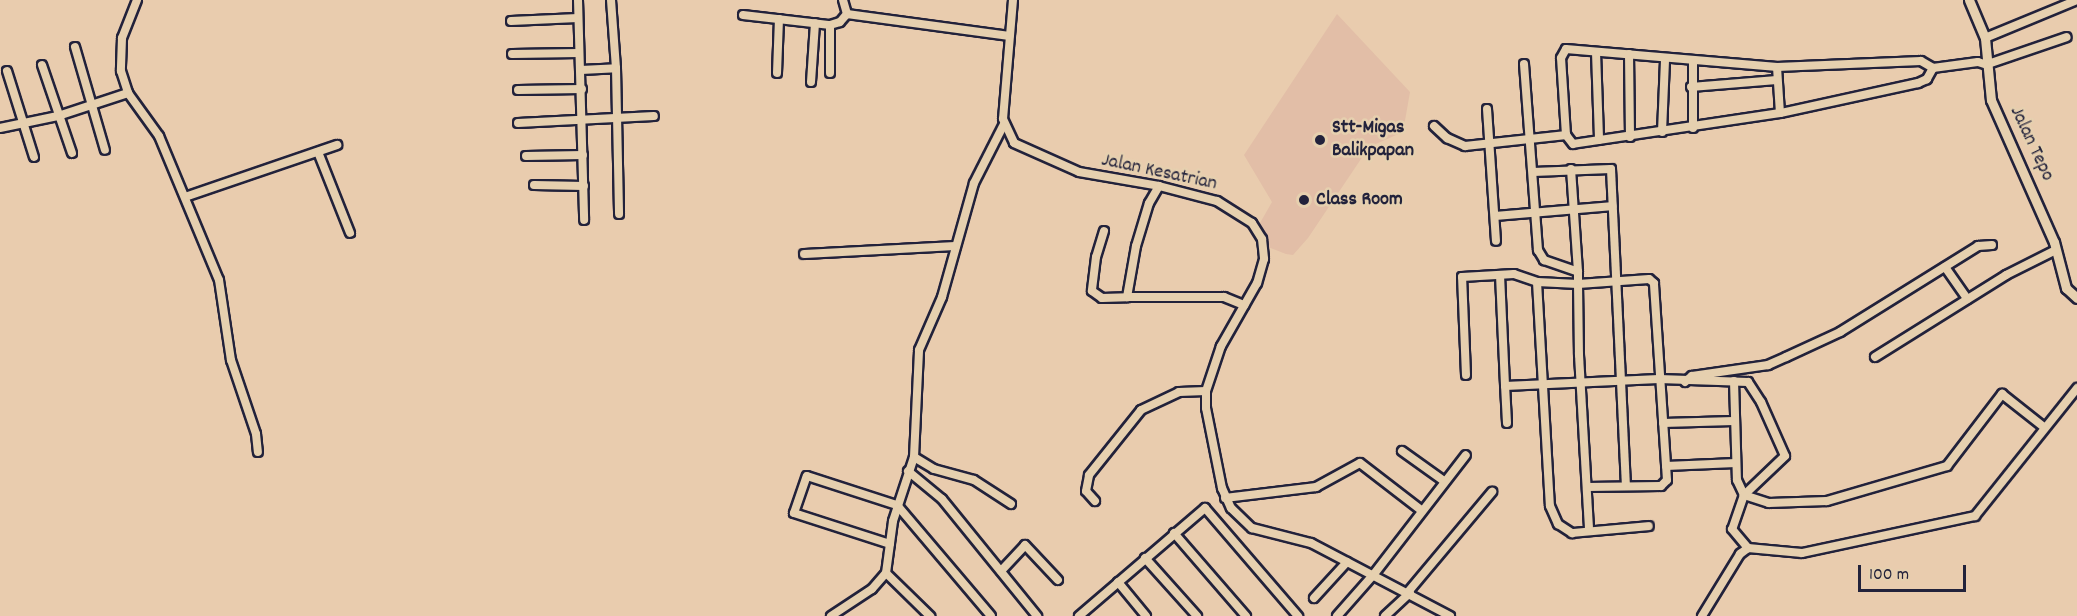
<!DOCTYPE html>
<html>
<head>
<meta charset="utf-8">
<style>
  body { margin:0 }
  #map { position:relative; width:2077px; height:616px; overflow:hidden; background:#e9ccae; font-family:Dekko,sans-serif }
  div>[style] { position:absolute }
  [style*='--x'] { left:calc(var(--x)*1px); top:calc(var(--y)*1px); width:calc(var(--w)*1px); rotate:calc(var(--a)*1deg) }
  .built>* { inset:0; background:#e2bea7 }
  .roads { filter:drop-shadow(2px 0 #22223b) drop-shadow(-2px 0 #22223b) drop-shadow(0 2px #22223b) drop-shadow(0 -2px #22223b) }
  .minor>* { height:8px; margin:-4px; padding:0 4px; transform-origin:4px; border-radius:4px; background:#e6d0af }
  .tertiary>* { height:9px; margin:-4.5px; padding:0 4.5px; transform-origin:4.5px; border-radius:4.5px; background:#e6d0af }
  .dots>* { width:16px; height:16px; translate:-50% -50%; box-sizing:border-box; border:3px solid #e6d0af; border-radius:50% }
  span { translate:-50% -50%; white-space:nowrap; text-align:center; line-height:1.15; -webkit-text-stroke:5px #e6d0af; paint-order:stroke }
  .poi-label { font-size:20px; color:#22223b; font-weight:700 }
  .left { translate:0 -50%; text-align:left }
  .street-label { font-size:20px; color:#22223b }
  .scale { position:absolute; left:1858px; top:565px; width:108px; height:27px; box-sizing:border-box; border:3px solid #22223b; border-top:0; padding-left:8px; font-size:18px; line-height:21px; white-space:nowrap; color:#22223b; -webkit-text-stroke:4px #e6d0af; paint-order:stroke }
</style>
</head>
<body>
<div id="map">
  <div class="built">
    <i style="clip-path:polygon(1337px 14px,1410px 92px,1403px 132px,1369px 147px,1308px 238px,1293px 255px,1286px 254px,1268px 247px,1260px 223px,1272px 202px,1244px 155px)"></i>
  </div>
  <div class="roads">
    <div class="minor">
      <i style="--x:137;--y:0;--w:41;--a:111.5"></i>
      <i style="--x:122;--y:38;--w:33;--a:92"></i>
      <i style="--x:121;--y:71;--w:23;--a:72"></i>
      <i style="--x:128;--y:93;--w:53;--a:54.2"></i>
      <i style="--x:159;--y:136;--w:156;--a:67.4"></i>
      <i style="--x:219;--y:280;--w:81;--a:81.5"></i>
      <i style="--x:231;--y:360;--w:78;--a:71.3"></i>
      <i style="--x:256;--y:434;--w:18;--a:84"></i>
      <i style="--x:578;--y:0;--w:220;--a:88.4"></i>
      <i style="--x:843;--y:0;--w:15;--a:74"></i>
      <i style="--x:847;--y:14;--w:164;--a:7.7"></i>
      <i style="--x:1013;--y:0;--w:119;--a:94.8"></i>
      <i style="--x:1003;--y:119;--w:26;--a:65"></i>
      <i style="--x:1014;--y:143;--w:71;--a:24"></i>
      <i style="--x:1079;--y:172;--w:81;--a:9.9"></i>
      <i style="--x:1159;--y:186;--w:60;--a:14.5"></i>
      <i style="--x:1217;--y:201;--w:41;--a:32.2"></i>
      <i style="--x:1252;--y:223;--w:19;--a:58"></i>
      <i style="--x:1262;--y:239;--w:20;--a:84"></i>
      <i style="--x:1264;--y:259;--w:25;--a:106"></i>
      <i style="--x:1257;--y:283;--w:73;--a:119.7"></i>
      <i style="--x:1221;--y:346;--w:47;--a:108.4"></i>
      <i style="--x:1206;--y:391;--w:17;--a:90"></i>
      <i style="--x:1206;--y:408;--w:82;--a:78.7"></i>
      <i style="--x:1222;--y:488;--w:22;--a:66"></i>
      <i style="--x:1231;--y:508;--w:29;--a:44"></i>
      <i style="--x:1252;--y:528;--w:61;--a:14.3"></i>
      <i style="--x:1311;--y:543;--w:157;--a:27.7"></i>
      <i style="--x:743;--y:15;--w:88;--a:6.6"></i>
      <i style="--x:830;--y:25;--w:10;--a:-17"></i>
      <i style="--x:840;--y:22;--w:11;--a:-49"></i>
      <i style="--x:511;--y:21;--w:67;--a:-2.6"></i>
      <i style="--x:830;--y:25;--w:48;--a:90"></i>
      <i style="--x:1985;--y:38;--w:100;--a:-22.4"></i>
      <i style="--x:75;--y:47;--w:107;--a:73.8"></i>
      <i style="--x:1596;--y:52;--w:88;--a:88"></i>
      <i style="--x:512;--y:54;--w:67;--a:-0.9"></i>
      <i style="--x:1629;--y:54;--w:83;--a:89.3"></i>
      <i style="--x:1524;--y:64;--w:187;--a:85.7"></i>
      <i style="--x:1538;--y:250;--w:12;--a:59"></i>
      <i style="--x:1544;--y:260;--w:36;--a:19"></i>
      <i style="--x:1578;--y:272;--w:12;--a:90"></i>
      <i style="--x:1578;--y:284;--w:41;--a:-177.2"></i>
      <i style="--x:1537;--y:282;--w:224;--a:86.7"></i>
      <i style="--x:1550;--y:506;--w:20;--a:66"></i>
      <i style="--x:1558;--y:524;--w:17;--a:33"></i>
      <i style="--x:1572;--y:533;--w:77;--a:-5.2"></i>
      <i style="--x:1988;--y:64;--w:83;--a:-18.9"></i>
      <i style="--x:42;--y:65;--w:93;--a:71.2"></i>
      <i style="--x:1777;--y:67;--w:46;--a:86.3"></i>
      <i style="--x:616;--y:68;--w:146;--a:88.8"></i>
      <i style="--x:1933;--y:68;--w:13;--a:119"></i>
      <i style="--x:1927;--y:79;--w:10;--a:156"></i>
      <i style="--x:1918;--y:83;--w:141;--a:167.7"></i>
      <i style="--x:1780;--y:113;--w:209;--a:171.5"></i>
      <i style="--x:1573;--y:144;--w:11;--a:-128"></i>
      <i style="--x:1566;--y:135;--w:77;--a:-93.7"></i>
      <i style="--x:1561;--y:58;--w:10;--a:-61"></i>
      <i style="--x:1566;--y:49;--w:212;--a:4.9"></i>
      <i style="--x:1777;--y:67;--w:144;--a:-2.4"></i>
      <i style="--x:1921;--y:61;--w:14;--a:30"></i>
      <i style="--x:1933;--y:68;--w:45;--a:-7.6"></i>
      <i style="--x:1978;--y:62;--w:9;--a:18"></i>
      <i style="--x:581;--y:70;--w:35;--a:-3"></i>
      <i style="--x:616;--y:68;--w:68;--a:-94.2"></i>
      <i style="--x:7;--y:71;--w:90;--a:72.6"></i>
      <i style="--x:777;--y:73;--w:54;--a:-87.9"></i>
      <i style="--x:811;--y:82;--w:59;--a:-86.1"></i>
      <i style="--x:1691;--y:87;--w:86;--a:-4.7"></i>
      <i style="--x:518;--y:90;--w:64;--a:-0.9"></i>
      <i style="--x:1487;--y:109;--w:132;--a:86.1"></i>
      <i style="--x:518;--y:123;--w:136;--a:-2.9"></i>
      <i style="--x:1434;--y:126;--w:18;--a:43"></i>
      <i style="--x:1447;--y:138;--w:20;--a:24"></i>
      <i style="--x:1465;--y:146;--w:102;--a:-6.2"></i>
      <i style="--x:0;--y:128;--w:59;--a:-11.7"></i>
      <i style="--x:58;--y:116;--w:74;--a:-18.2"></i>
      <i style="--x:1693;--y:128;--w:68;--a:-90"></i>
      <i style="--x:1662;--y:132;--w:73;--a:-87.6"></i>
      <i style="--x:318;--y:152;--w:87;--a:68.4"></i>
      <i style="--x:526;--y:156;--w:57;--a:-1"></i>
      <i style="--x:1571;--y:169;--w:103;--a:86.1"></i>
      <i style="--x:1533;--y:172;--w:78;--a:-2.2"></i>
      <i style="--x:1611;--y:169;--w:317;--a:87.3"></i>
      <i style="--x:534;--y:185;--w:50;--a:1.1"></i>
      <i style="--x:1159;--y:186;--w:20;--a:120"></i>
      <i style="--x:1149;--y:203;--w:45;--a:106.8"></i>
      <i style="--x:1136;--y:246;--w:52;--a:100"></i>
      <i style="--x:1127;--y:297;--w:97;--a:0"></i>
      <i style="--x:1224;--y:297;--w:22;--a:22"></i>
      <i style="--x:185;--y:197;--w:161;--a:-18.9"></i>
      <i style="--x:1496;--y:216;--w:117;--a:-4.9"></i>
      <i style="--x:1104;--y:231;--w:27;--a:107"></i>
      <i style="--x:1096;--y:257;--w:34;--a:97"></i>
      <i style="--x:1092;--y:291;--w:12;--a:35"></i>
      <i style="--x:1102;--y:298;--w:25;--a:-2"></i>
      <i style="--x:804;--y:254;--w:152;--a:-3"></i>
      <i style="--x:1945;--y:267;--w:39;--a:55"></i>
      <i style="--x:1500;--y:275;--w:111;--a:87.4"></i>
      <i style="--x:1875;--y:357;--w:155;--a:-32"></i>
      <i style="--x:2006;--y:275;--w:56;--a:-26.6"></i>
      <i style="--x:1466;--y:375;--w:98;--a:-92.3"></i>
      <i style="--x:1462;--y:277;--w:52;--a:-3.3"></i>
      <i style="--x:1514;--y:274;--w:24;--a:19"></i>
      <i style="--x:1734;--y:381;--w:99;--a:88.3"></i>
      <i style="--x:1737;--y:480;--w:17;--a:65"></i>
      <i style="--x:1744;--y:495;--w:26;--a:18"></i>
      <i style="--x:1769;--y:503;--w:58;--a:-2"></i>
      <i style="--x:1827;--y:501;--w:125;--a:-16.3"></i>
      <i style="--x:1947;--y:466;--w:91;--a:-52.6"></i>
      <i style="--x:2002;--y:394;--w:53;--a:38.2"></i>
      <i style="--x:1685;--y:382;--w:9;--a:-41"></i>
      <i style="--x:1692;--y:376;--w:77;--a:-8.2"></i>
      <i style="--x:1768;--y:365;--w:20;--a:-24"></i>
      <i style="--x:1786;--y:357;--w:60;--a:-24.8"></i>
      <i style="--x:1840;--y:332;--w:163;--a:-31.9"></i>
      <i style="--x:1978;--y:246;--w:14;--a:-4"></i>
      <i style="--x:1507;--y:423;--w:37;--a:-93"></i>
      <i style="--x:1505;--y:386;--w:154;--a:-2.6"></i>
      <i style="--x:1659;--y:379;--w:89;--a:1.9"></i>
      <i style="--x:1748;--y:382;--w:24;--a:57"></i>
      <i style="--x:1761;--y:402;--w:59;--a:66"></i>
      <i style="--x:1785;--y:456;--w:57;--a:136.4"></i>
      <i style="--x:1744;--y:495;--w:36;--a:109"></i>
      <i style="--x:1732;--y:529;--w:25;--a:50"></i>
      <i style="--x:1748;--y:548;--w:54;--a:5.3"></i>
      <i style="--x:1802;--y:553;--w:177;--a:-12.1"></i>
      <i style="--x:1975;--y:516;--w:164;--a:-51.4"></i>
      <i style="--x:1663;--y:423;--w:71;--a:-1.6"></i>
      <i style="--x:1402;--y:451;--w:52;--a:35.5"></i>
      <i style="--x:914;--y:457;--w:23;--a:31"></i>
      <i style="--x:934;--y:469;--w:41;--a:15.4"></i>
      <i style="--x:974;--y:480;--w:44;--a:33"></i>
      <i style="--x:1666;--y:466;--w:70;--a:-2.5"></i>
      <i style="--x:908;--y:471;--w:44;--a:39.5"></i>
      <i style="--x:942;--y:499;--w:151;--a:50.9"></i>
      <i style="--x:1587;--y:487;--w:74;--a:-0.8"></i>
      <i style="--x:1661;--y:486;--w:8;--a:-45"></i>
      <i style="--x:1667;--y:480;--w:197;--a:-93.8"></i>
      <i style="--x:1654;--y:283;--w:6;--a:-141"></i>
      <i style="--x:1649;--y:279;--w:71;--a:176"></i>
      <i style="--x:1578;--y:284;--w:71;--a:89.2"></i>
      <i style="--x:1579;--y:355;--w:176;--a:86.7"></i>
      <i style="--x:1225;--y:498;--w:92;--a:-6.9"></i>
      <i style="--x:1316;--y:487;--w:50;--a:-28.6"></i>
      <i style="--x:1360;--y:463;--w:77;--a:37.6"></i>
      <i style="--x:1095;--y:501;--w:13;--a:-132"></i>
      <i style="--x:1086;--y:491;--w:16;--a:-79"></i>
      <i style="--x:1089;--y:475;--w:83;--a:-51.3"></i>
      <i style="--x:1141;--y:410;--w:42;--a:-25.3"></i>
      <i style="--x:1179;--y:392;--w:27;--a:-2"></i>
      <i style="--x:1174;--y:533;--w:110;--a:49.1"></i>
      <i style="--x:890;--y:544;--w:101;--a:-162.1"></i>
      <i style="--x:794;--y:513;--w:39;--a:-71"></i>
      <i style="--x:807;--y:476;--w:95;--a:17.9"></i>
      <i style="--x:897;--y:505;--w:145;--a:49.7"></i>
      <i style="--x:1145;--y:558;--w:78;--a:48.1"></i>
      <i style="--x:1001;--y:571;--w:35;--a:-47"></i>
      <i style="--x:1025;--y:545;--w:48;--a:46.7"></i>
      <i style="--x:886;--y:573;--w:62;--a:44.3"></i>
      <i style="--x:1118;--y:582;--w:44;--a:50.5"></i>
      <i style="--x:1408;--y:592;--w:131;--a:-50"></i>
      <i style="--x:1314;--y:598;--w:49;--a:-47.5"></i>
      <i style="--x:831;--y:616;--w:49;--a:-33.4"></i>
      <i style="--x:872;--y:589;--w:21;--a:-49"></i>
      <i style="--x:886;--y:573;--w:52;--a:-82.3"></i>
      <i style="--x:893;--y:521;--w:67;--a:-71.8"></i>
      <i style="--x:914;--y:457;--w:107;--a:-87.3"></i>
      <i style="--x:919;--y:350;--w:58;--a:-66.5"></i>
      <i style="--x:942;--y:297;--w:118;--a:-74.3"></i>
      <i style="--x:974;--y:183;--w:66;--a:-63"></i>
      <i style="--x:1079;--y:616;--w:166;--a:-40.6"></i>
      <i style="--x:1205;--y:508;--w:143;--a:49.3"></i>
      <i style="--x:1337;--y:616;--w:56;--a:-48.6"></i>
      <i style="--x:1374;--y:574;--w:150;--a:-52.3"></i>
      <i style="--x:1385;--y:616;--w:34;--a:-43"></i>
      <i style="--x:1702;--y:616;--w:73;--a:-58.5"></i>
      <i style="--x:1740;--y:554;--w:10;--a:-37"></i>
    </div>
    <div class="tertiary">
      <i style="--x:1969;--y:0;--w:41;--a:67.2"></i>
      <i style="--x:1985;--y:38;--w:62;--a:84.5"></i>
      <i style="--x:1991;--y:100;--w:155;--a:66.1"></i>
      <i style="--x:2054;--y:242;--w:48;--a:75.4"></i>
      <i style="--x:2066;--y:288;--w:15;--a:42"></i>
    </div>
  </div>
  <div class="dots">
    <i style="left:1320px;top:140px;background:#22223b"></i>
    <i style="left:1304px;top:200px;background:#22223b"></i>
  </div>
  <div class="poi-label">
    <span class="left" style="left:1332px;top:140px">Stt-Migas<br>Balikpapan</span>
    <span class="left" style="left:1316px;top:200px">Class Room</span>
  </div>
  <div class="street-label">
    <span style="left:2031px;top:144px;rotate:65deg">Jalan Tepo</span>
    <span style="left:1159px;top:173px;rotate:12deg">Jalan Kesatrian</span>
  </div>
  <div class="scale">100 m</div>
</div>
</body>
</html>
